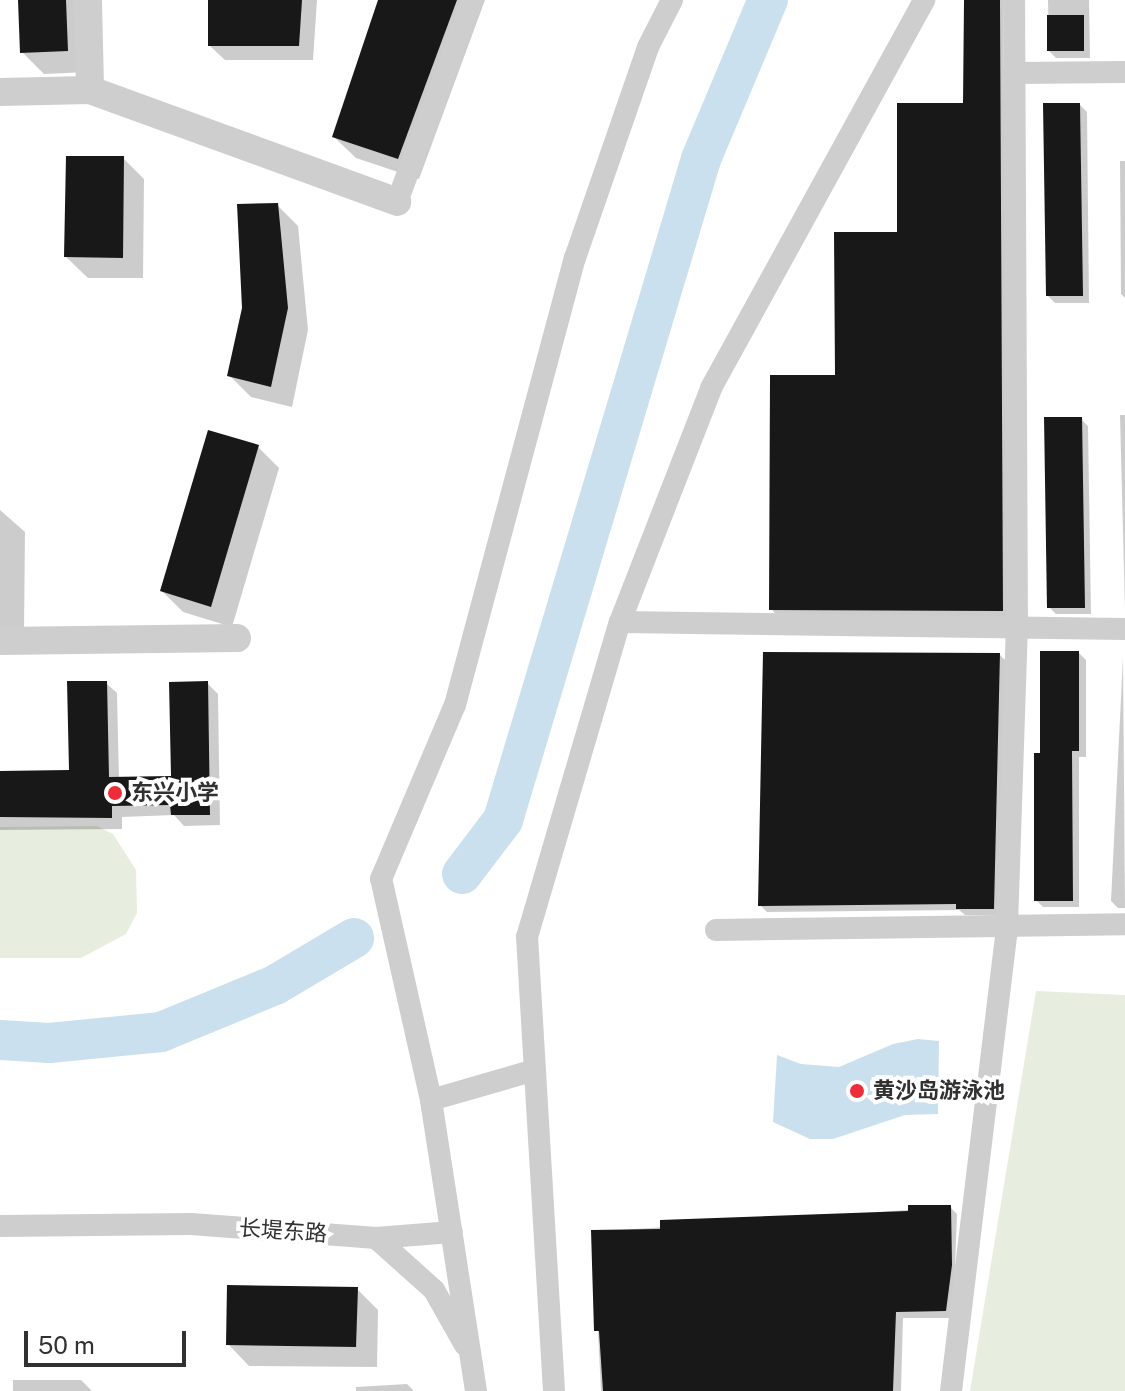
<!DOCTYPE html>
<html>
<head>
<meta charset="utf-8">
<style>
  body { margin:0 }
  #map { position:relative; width:1125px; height:1391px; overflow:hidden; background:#fff; font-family:"Public Sans","Noto Sans SC",sans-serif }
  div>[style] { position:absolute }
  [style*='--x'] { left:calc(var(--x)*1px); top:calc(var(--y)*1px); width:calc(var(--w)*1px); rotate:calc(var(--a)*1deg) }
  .green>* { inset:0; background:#e7eedf }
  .water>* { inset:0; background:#cae0ee }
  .shadow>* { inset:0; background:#0003 }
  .river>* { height:40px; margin:-20px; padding:0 20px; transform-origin:20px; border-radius:20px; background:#cae0ee }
  .building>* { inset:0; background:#181818 }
  .minor>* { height:22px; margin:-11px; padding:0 11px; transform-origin:11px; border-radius:11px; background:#cecece }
  .tertiary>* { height:28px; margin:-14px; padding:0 14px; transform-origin:14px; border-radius:14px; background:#cecece }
  .dots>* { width:22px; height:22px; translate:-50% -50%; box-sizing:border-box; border:4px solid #fff; border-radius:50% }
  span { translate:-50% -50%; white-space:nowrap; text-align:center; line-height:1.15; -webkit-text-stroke:8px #fff; paint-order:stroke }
  .poi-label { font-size:22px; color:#313131; font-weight:700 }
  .left { translate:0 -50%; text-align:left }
  .street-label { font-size:22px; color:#313131 }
  .scale { position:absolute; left:24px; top:1331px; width:162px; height:36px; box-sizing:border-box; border:4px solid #313131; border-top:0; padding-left:10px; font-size:24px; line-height:28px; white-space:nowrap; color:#313131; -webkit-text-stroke:6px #fff; paint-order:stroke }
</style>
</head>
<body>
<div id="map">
  <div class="green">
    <i style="clip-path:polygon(97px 826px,113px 834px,136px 870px,137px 913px,126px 934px,81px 958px,0 958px,0 827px)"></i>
    <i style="clip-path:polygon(1036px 991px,1125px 995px,1125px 1391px,970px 1391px)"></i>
  </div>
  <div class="water">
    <i style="clip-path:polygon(918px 1039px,939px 1041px,938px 1114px,905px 1115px,833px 1139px,810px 1139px,773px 1122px,777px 1055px,801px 1064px,839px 1067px,893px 1044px)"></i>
  </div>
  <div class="shadow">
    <i style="clip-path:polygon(20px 0,86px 0,88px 72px,44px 74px,22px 52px)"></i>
    <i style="clip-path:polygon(210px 0,317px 0,313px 60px,225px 60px,210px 46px)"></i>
    <i style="clip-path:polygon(380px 0,485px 0,419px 179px,356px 158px,334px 137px)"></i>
    <i style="clip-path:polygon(966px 0,1003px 0,1009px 617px,778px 616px,771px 609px,837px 377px,964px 105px)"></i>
    <i style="clip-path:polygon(1048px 0,1089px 0,1090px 58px,1056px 58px,1049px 51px)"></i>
    <i style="clip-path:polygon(1080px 105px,1087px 112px,1089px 303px,1055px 303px,1048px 296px)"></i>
    <i style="clip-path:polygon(123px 158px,144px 179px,143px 278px,88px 278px,66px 257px)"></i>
    <i style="clip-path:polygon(1120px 161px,1125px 161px,1125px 298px,1121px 294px)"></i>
    <i style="clip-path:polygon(277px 205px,298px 226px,308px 330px,292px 407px,251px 397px,229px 375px)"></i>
    <i style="clip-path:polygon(1120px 415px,1125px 415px,1125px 609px)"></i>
    <i style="clip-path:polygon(1081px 419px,1088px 426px,1091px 614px,1056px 614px,1049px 607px)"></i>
    <i style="clip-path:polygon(258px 447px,279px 468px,232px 627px,183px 612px,162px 591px)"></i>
    <i style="clip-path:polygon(0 510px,25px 532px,24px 631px,0 631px)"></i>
    <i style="clip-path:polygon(1079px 653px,1086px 660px,1086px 757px,1079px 757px,1079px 907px,1043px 907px,1036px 900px,1042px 755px)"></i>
    <i style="clip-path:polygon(1000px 655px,1007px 662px,1000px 915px,965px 915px,959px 910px,767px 912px,760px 905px)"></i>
    <i style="clip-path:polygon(1123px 657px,1125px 908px,1118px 908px,1111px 901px)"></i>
    <i style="clip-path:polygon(106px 683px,117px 693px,119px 779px,173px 778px,207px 683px,218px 694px,220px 825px,184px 826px,174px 815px,122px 817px,122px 829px,0 830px,0 773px,71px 772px)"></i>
    <i style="clip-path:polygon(950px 1207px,957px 1214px,953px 1318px,903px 1318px,901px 1391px,601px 1391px,593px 1232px)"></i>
    <i style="clip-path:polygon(357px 1289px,378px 1310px,377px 1367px,249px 1366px,228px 1344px)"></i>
    <i style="clip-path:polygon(13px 1380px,81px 1380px,92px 1391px,13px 1391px)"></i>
    <i style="clip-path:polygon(407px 1384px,414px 1391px,356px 1391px,356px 1387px)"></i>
  </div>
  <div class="river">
    <i style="--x:462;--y:874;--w:68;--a:-52.8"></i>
    <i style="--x:503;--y:820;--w:690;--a:-73.32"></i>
    <i style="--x:701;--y:159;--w:173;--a:-67.2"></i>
    <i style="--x:0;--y:1040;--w:49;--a:3.5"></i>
    <i style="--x:49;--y:1043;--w:113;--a:-5.6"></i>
    <i style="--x:161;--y:1032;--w:123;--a:-22.4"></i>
    <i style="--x:275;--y:985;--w:92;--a:-30.7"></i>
  </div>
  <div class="building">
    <i style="clip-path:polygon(18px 0,66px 0,68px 51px,20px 53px)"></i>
    <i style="clip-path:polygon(208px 0,302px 0,299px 46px,208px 46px)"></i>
    <i style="clip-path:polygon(378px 0,457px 0,398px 159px,332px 137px)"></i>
    <i style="clip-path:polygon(964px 0,1000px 0,1003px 611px,769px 610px,770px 375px,835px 375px,834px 232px,897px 232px,897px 103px,963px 103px)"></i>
    <i style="clip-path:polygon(1047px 15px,1084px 15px,1084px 51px,1047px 51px)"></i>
    <i style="clip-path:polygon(1043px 103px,1080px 103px,1083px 296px,1046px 296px)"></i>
    <i style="clip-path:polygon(66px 156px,124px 156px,123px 258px,64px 257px)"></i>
    <i style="clip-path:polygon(278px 203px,288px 308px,271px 387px,227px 376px,242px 308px,237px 204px)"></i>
    <i style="clip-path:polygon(1044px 417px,1082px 417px,1085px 608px,1047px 608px)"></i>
    <i style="clip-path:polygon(208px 430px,259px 445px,211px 607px,160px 591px)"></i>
    <i style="clip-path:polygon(1040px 651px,1079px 651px,1079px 751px,1072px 751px,1073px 901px,1034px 901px,1034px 753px,1040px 753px)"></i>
    <i style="clip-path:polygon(763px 652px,1000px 653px,994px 909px,956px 909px,956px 904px,758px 906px)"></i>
    <i style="clip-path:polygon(67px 681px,107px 681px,109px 777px,171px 776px,169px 682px,208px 681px,210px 815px,171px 815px,170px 805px,112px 806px,112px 818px,0 817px,0 771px,69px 770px)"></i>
    <i style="clip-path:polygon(908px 1205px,951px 1205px,952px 1265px,946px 1311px,896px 1312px,893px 1391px,603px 1391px,599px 1331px,594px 1331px,591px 1230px,660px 1229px,660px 1220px,908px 1211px)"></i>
    <i style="clip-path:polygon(227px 1285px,358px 1287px,356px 1347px,226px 1345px)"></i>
  </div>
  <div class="minor">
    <i style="--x:1013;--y:73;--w:112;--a:-0.5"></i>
    <i style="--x:397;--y:202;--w:215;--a:-69.6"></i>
    <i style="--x:620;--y:622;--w:505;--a:0.79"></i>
    <i style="--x:716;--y:930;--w:409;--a:-0.8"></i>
    <i style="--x:431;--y:1100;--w:108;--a:-16.1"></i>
    <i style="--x:0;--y:1226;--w:191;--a:-0.6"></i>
    <i style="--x:191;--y:1224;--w:186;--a:4.3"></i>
    <i style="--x:376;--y:1238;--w:76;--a:-4.5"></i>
    <i style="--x:376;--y:1238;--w:78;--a:41.9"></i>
    <i style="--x:434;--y:1290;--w:63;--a:60.6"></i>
    <i style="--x:476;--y:1391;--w:294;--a:-98.8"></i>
    <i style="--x:431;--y:1100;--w:227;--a:-102.7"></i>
    <i style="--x:381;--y:879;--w:189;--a:-67"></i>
    <i style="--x:455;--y:705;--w:463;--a:-75"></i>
    <i style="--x:575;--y:258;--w:223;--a:-70.9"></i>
    <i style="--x:648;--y:47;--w:53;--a:-62.9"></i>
    <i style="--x:554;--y:1391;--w:455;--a:-93.4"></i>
    <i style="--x:527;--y:937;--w:328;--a:-73.6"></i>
    <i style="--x:620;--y:622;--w:251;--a:-68.7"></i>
    <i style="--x:711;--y:388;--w:443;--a:-61.2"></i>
    <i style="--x:951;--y:1391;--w:468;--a:-83.1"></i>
    <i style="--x:1007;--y:926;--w:299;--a:-88.1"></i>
    <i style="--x:1017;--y:627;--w:627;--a:-90.27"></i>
  </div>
  <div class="tertiary">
    <i style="--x:88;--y:0;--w:90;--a:88.7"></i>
    <i style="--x:0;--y:92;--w:90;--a:-1.3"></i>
    <i style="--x:90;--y:90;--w:327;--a:20"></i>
    <i style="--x:0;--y:641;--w:237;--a:-0.7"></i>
  </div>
  <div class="dots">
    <i style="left:115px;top:793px;background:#ed2d39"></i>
    <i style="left:857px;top:1091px;background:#ed2d39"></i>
  </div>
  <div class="poi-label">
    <span class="left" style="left:131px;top:793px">东兴小学</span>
    <span class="left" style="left:873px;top:1091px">黄沙岛游泳池</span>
  </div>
  <div class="street-label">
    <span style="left:283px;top:1231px;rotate:4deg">长堤东路</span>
  </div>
  <div class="scale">50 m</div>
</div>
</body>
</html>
